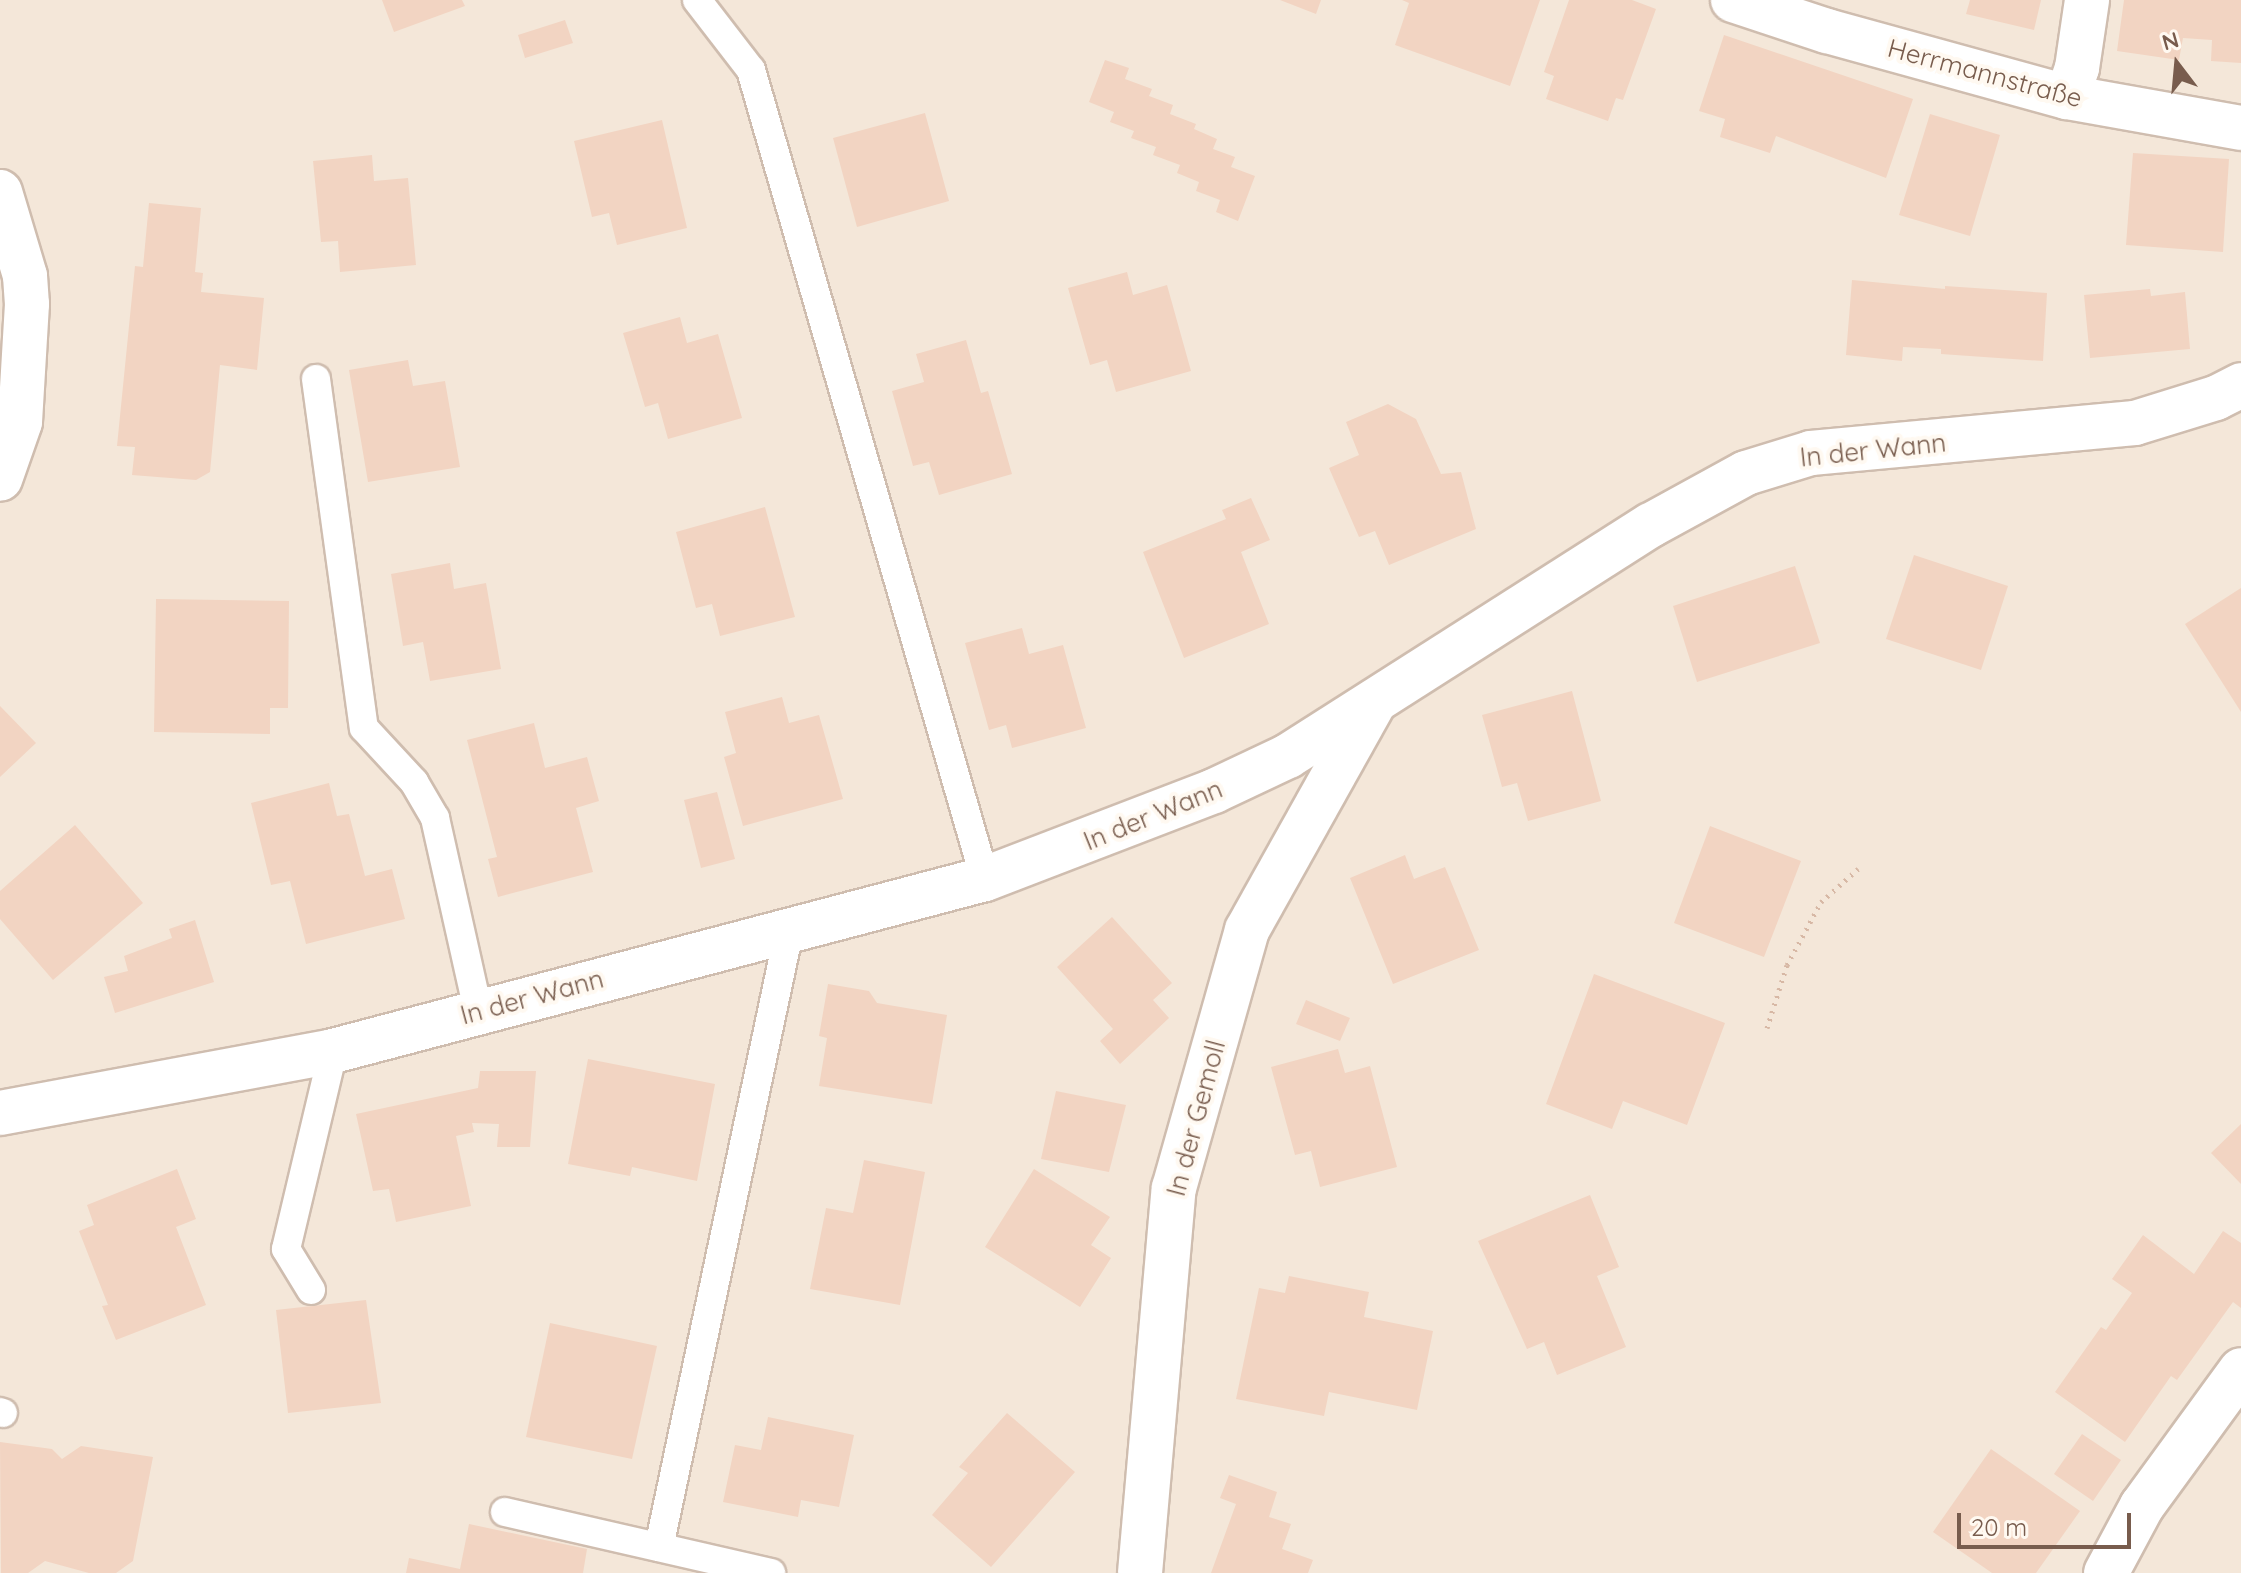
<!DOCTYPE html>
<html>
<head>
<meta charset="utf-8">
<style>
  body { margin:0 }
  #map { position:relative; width:2241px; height:1573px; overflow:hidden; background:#fcf5eb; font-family:Quicksand,sans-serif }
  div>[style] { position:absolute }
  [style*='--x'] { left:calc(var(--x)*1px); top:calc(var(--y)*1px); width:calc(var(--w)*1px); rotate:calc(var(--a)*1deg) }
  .residential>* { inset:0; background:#f4e7d9 }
  .building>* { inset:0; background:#f2d4c2 }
  .path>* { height:5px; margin-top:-2.5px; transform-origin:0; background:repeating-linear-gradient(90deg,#d7b8a5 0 2px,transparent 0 8px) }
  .roads { filter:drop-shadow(2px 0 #cfbdaf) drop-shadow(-2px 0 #cfbdaf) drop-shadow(0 2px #cfbdaf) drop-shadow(0 -2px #cfbdaf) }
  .lane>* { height:28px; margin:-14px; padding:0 14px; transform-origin:14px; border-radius:14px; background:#fff }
  .street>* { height:44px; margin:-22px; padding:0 22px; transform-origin:22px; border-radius:22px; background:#fff }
  .secondary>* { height:44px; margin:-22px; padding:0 22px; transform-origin:22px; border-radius:22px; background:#fff }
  span { translate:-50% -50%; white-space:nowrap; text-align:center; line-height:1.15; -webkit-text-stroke:8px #fff9f1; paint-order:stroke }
  .street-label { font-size:26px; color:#785c4d }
  .north { position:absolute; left:2137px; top:24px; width:80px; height:80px; -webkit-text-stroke:6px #fff9f1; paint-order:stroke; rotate:344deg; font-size:22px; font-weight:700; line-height:32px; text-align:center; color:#785c4d }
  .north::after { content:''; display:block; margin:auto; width:28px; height:36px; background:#785c4d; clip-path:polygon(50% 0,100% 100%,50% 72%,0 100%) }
  .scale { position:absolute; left:1957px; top:1513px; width:174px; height:36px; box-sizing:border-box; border:4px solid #785c4d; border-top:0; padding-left:10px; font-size:24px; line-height:28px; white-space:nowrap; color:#785c4d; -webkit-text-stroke:6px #fff9f1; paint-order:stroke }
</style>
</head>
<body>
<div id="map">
  <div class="residential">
    <i style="clip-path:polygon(0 0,2241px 0,2241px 1573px,0 1573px)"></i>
  </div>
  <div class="building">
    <i style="clip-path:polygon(382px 0,462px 0,465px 6px,394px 32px)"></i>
    <i style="clip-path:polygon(1280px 0,1321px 0,1316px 14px)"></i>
    <i style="clip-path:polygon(1402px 0,1540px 0,1510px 86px,1395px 45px,1409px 3px)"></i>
    <i style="clip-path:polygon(1569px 0,1632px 0,1656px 9px,1623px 100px,1616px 98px,1608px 121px,1546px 99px,1554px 76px,1544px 72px)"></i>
    <i style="clip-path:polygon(1970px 0,2041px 0,2034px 30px,1966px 14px)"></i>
    <i style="clip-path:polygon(2124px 0,2241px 0,2241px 63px,2211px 61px,2212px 40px,2183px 38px,2179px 60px,2117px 51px)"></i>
    <i style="clip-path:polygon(565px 20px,573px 43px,525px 58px,518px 35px)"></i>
    <i style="clip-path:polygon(1724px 35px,1913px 99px,1886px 178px,1776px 136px,1770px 153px,1720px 137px,1725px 119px,1699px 111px)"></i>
    <i style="clip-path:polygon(1105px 60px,1129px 68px,1125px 79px,1152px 89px,1149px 96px,1173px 105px,1170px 114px,1196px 124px,1194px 129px,1217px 139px,1213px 149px,1235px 157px,1231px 167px,1255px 176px,1238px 221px,1216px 212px,1220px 200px,1196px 191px,1199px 182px,1177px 173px,1180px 165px,1153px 155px,1156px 147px,1131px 138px,1134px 131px,1110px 122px,1114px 112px,1089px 102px)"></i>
    <i style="clip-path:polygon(925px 113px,949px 201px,857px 227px,833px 138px)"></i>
    <i style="clip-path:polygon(1930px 114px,2000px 135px,1970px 236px,1899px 215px)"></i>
    <i style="clip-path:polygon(662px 120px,687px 228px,617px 245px,609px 213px,592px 217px,574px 141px)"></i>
    <i style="clip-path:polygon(2133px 153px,2229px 159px,2223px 252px,2126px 245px)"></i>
    <i style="clip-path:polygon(372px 155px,374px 181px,408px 178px,416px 265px,340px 272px,338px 241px,321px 242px,313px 161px)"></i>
    <i style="clip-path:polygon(149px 203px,201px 208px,195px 272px,203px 273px,201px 292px,264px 298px,257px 370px,220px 365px,210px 472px,196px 480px,132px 475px,135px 447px,117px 446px,135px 266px,143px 267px)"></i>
    <i style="clip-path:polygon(1127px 272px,1133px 295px,1167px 285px,1191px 371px,1116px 392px,1107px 360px,1090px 365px,1068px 288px)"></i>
    <i style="clip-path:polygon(1852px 280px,1945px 289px,1945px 286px,2047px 293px,2043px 361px,1941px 354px,1941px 349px,1903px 347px,1902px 361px,1846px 355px)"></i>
    <i style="clip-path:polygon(2150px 289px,2151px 296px,2185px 292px,2190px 349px,2090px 358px,2084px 295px)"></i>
    <i style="clip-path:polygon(680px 317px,687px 343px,718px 334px,742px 418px,668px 439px,658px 403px,645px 407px,623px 333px)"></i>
    <i style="clip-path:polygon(966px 340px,981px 393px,988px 391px,1012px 474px,939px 495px,929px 462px,913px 466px,892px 391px,924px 382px,916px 354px)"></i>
    <i style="clip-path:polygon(408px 360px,413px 386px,445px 381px,460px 467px,368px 482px,349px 370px)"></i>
    <i style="clip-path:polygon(1388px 404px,1416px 419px,1441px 474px,1461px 472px,1476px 529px,1389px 565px,1375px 531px,1359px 537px,1329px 468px,1359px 455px,1346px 422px)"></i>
    <i style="clip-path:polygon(1251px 498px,1270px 540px,1241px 552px,1269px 624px,1184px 658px,1143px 552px,1226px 519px,1222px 510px)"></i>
    <i style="clip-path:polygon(765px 507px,795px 617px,720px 636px,712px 604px,696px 608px,676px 532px)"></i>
    <i style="clip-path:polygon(1914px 555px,2008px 586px,1981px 670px,1886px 639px)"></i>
    <i style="clip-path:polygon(450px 563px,454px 589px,486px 583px,501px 669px,430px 681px,423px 642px,403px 646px,391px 574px)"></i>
    <i style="clip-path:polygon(1795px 566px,1820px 643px,1697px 682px,1673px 606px)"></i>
    <i style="clip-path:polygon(2241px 588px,2241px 712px,2185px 624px)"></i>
    <i style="clip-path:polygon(156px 599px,289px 601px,288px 708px,270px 708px,270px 734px,154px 732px)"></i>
    <i style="clip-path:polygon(1022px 628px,1029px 654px,1063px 645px,1086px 728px,1012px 748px,1006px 725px,989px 730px,965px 643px)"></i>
    <i style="clip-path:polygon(1572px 691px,1601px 801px,1528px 821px,1517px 783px,1502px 787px,1482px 715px)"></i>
    <i style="clip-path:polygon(782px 697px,789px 723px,819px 715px,843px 799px,743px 826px,724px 757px,736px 753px,725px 712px)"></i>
    <i style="clip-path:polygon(0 706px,36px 743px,0 777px)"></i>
    <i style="clip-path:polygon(534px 723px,545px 768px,587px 757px,599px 801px,576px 808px,593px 872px,498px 897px,488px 859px,497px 857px,467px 740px)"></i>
    <i style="clip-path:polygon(329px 783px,337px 816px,349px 814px,365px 876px,392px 869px,405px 919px,306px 944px,290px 881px,271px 885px,251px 803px)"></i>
    <i style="clip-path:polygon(717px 792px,735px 859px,701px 868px,684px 800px)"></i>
    <i style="clip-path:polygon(75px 825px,143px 903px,53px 980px,0 919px,0 891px)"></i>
    <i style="clip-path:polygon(1710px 826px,1801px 861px,1764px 957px,1674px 923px)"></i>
    <i style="clip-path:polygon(1405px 855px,1414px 879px,1445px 867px,1479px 950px,1393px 984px,1350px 878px)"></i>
    <i style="clip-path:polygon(1112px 917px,1172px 983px,1153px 1000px,1169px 1018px,1120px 1064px,1100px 1041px,1113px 1029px,1057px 967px)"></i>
    <i style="clip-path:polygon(195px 920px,214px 982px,115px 1013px,104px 977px,128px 971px,124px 956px,172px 938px,169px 929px)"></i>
    <i style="clip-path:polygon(1594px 974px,1725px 1023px,1687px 1125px,1623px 1101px,1612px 1129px,1546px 1104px)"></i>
    <i style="clip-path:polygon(828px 984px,869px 991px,877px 1003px,947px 1015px,932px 1104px,819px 1086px,827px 1038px,819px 1036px)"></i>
    <i style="clip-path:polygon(1306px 1000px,1350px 1018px,1340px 1041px,1296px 1024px)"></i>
    <i style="clip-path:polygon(1338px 1049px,1345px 1073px,1370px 1066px,1397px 1167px,1320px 1187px,1311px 1151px,1295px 1155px,1271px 1067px)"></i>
    <i style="clip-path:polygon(588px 1059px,715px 1084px,697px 1181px,632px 1167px,630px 1176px,568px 1164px)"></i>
    <i style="clip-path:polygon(480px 1071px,536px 1071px,530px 1147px,497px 1147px,499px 1124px,472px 1123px,474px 1132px,456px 1136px,471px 1206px,396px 1222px,389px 1189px,373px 1191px,356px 1114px,478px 1088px)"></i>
    <i style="clip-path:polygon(1056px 1091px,1126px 1105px,1109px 1172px,1041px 1159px)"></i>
    <i style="clip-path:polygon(2241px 1124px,2241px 1184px,2211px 1153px)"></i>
    <i style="clip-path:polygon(864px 1160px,925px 1172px,900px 1305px,810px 1289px,826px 1208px,853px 1213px)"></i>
    <i style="clip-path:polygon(177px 1169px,196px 1219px,176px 1227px,206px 1305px,116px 1340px,102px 1306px,108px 1305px,79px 1231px,94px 1225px,87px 1205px)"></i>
    <i style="clip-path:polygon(1034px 1169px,1110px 1217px,1091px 1245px,1111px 1258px,1080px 1307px,985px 1247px)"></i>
    <i style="clip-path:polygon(1590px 1195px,1619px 1267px,1597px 1276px,1626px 1347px,1557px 1375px,1544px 1342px,1527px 1349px,1478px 1241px)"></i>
    <i style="clip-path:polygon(2223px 1231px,2241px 1243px,2241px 1308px,2233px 1302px,2177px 1380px,2171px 1376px,2125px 1442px,2055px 1392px,2101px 1327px,2106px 1330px,2132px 1293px,2112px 1279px,2143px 1235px,2194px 1274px)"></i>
    <i style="clip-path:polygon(1289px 1276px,1369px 1292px,1364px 1317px,1433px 1331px,1417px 1410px,1329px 1392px,1324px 1416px,1236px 1399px,1259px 1288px,1285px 1293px)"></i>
    <i style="clip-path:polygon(366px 1300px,381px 1403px,288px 1413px,276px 1310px)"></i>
    <i style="clip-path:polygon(550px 1323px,657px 1346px,632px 1459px,526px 1437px)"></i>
    <i style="clip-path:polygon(1007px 1413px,1075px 1472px,991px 1567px,932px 1515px,968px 1473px,959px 1467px)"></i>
    <i style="clip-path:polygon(768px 1417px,854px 1435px,839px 1507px,801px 1500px,798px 1517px,723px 1502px,735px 1445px,761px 1450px)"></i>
    <i style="clip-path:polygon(2082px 1434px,2121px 1460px,2093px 1501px,2054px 1474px)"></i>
    <i style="clip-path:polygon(0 1442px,52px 1449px,62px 1459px,81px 1446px,153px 1457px,133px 1561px,116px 1573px,89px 1573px,45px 1561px,28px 1573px,1px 1573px)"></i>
    <i style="clip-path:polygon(1991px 1449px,2080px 1511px,2036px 1573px,1992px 1573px,1933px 1532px)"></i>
    <i style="clip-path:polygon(1229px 1475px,1277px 1492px,1269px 1517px,1291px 1524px,1282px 1549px,1313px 1560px,1308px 1573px,1211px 1573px,1236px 1504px,1220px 1498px)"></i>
    <i style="clip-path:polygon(469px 1524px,587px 1549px,583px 1573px,406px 1573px,409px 1558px,460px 1569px)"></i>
  </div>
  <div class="path">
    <i style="--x:1767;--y:1028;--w:66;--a:-72.4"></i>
    <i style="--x:1787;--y:965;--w:72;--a:-61.6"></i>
    <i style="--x:1821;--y:902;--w:50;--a:-41.7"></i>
  </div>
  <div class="roads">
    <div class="lane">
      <i style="--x:697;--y:0;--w:88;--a:52.4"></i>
      <i style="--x:751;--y:70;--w:842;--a:73.87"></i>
      <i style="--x:316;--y:379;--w:352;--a:82.2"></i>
      <i style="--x:364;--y:728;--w:74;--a:47.2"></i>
      <i style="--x:414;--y:782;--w:42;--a:59.7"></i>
      <i style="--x:435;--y:818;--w:198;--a:77.4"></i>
      <i style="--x:311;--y:1290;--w:48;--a:-121.4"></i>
      <i style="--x:286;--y:1249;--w:204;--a:-76.6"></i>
      <i style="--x:0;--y:1412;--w:3;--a:18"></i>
      <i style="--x:505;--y:1512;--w:273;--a:12.9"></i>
      <i style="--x:659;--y:1547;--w:630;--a:-78.08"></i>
    </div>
    <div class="street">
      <i style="--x:2067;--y:97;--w:31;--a:-71"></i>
      <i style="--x:2077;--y:68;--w:69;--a:-81.6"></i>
      <i style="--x:0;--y:1113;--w:339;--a:-10.5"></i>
      <i style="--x:333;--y:1051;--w:674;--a:-14.78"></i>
      <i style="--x:985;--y:879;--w:245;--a:-21"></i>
      <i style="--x:1214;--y:791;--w:82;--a:-25.3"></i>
      <i style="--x:1288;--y:756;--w:430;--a:-32.5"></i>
      <i style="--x:1651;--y:525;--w:108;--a:-28.7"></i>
      <i style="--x:1746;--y:473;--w:68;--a:-17.1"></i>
      <i style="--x:1811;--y:453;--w:325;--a:-5.3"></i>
      <i style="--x:2135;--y:423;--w:85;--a:-17.2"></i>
      <i style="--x:2216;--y:398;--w:28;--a:-27"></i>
      <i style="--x:1140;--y:1573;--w:386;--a:-85"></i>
      <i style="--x:1174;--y:1188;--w:268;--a:-74.2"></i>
      <i style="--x:1247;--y:930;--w:258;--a:-60.8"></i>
      <i style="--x:2106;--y:1573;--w:76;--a:-61.8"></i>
      <i style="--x:2142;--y:1506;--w:168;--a:-53.9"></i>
    </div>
    <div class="secondary">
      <i style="--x:1733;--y:0;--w:99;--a:18.3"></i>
      <i style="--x:1827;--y:31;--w:249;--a:15.4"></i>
      <i style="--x:2067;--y:97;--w:177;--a:10.1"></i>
      <i style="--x:0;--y:192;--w:88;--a:73.4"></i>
      <i style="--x:25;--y:276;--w:28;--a:86"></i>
      <i style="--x:27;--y:304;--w:118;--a:93.4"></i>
      <i style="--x:20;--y:422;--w:60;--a:109.3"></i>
    </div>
  </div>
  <div class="street-label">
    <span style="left:1985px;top:73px;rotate:15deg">Herrmannstraße</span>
    <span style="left:1873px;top:450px;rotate:-6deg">In der Wann</span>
    <span style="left:1153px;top:815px;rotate:-22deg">In der Wann</span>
    <span style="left:532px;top:997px;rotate:-15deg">In der Wann</span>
    <span style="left:1196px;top:1118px;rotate:-75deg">In der Gemoll</span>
  </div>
  <div class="north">N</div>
  <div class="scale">20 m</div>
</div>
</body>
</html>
